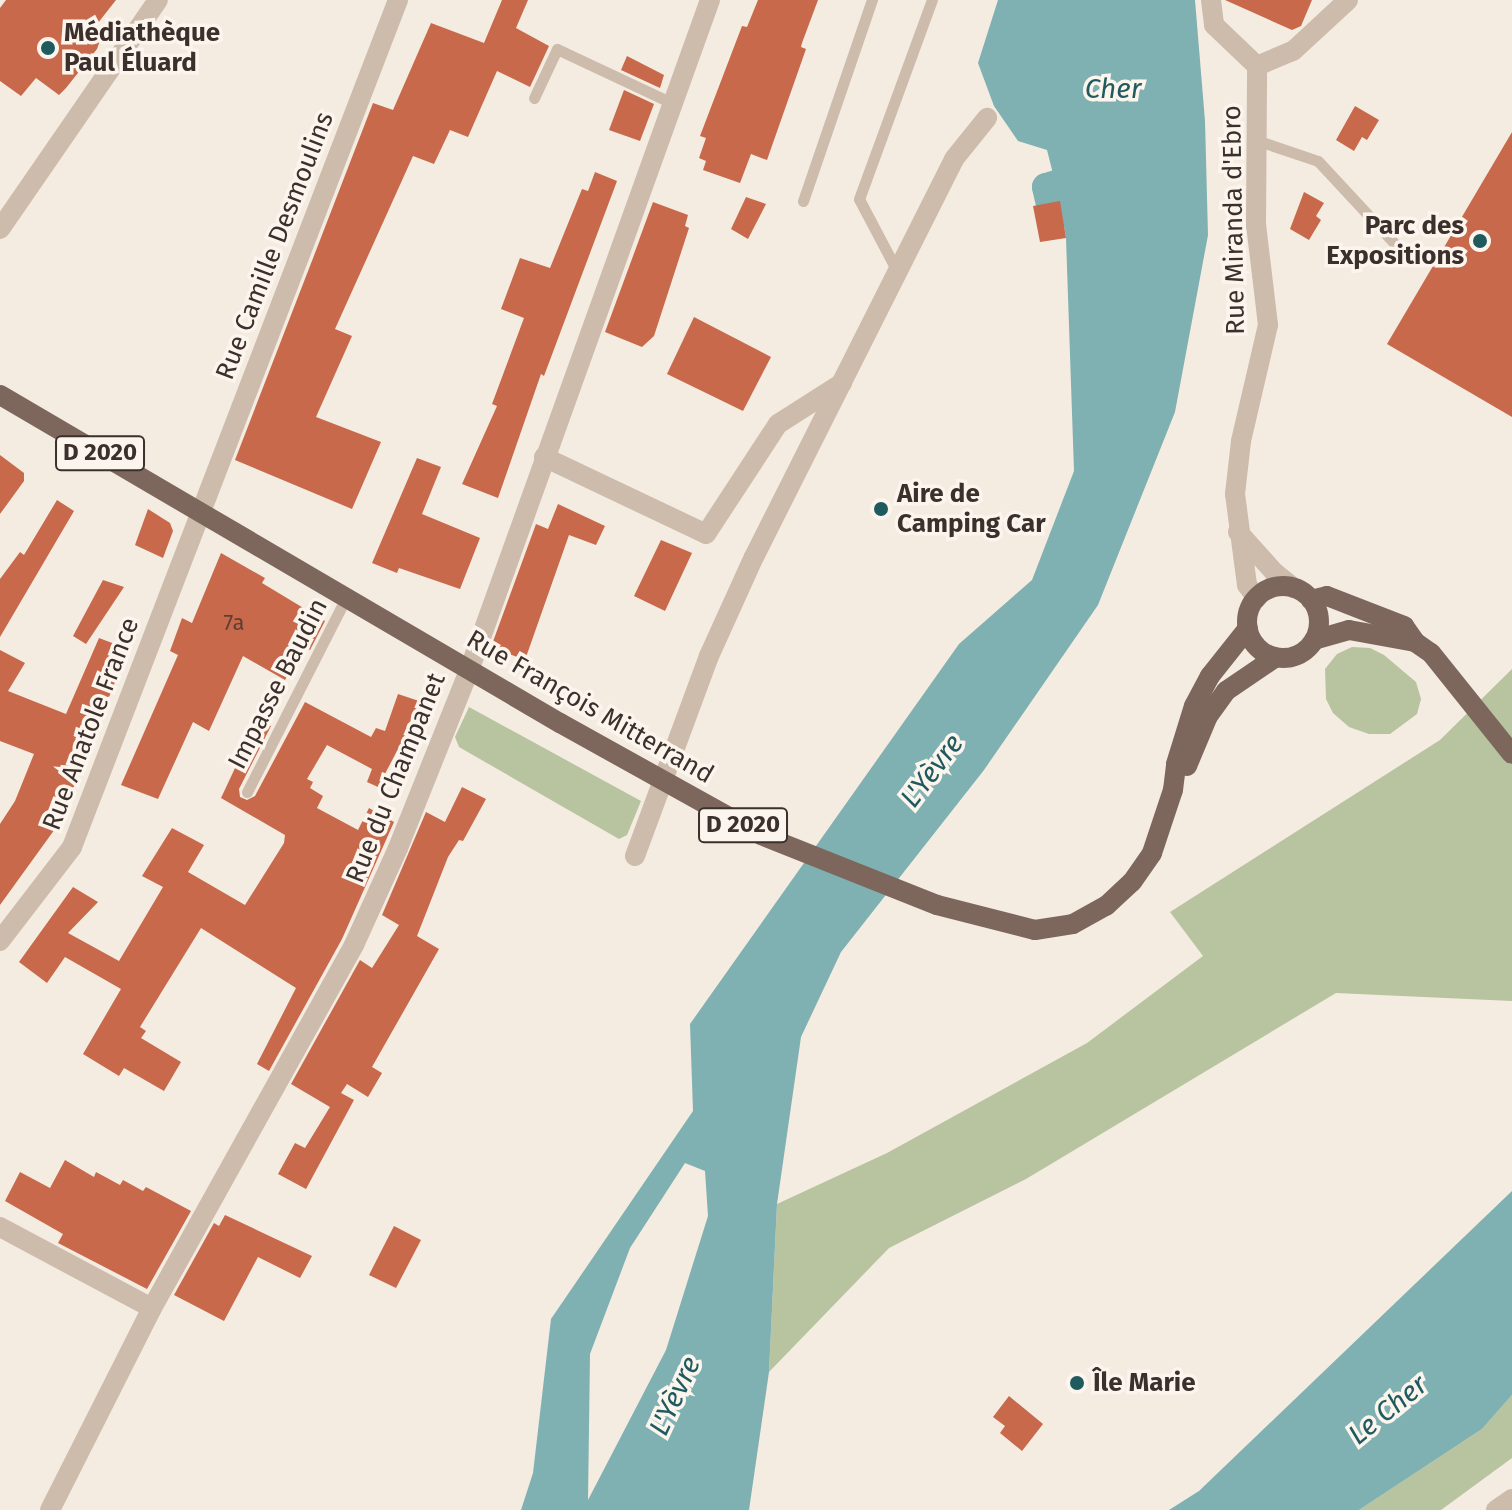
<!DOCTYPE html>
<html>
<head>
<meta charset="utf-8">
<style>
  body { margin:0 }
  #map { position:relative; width:1512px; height:1510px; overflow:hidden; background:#f4ebe1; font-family:"Fira Sans",sans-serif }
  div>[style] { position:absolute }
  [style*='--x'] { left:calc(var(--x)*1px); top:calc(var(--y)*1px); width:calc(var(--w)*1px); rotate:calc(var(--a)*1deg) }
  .green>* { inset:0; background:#b8c4a0 }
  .water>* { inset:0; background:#7fb0b2 }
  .canal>* { height:28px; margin:-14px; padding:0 14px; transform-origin:14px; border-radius:14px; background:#7fb0b2 }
  .building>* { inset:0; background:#c8694b }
  .service>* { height:11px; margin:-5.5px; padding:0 5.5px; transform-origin:5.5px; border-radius:5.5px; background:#cdbbac }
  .minor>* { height:20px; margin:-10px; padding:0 10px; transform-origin:10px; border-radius:10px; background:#cdbbac }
  .primary>* { height:20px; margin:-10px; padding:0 10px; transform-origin:10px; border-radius:10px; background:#7d675c }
  .primary>.ring { margin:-10px; padding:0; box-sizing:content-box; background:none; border:20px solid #7d675c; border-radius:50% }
  .primary-bridge>* { height:20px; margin:-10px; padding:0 10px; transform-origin:10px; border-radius:10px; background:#7d675c }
  .dots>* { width:22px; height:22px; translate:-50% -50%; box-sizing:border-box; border:4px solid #fbf5ee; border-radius:50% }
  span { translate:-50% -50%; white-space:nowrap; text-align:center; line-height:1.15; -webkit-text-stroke:7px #fbf5ee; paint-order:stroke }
  .number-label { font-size:22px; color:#5e3e33 }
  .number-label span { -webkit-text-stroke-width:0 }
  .shield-label span { padding:2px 6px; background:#fbf5ee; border:2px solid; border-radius:6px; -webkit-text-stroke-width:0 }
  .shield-label { font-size:24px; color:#3b302b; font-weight:700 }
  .poi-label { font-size:26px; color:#3b302b; font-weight:700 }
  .left { translate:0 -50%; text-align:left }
  .right { translate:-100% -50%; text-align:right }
  .street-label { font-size:26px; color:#3b302b }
  .water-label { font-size:28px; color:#1f5a5e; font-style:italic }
</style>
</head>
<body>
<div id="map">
  <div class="green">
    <i style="clip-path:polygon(1352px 647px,1370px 648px,1384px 655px,1416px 682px,1421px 699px,1417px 714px,1390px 734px,1369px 734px,1349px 727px,1333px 713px,1326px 699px,1325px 669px,1337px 654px)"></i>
    <i style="clip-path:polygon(1512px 669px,1512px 1001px,1336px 993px,1026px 1179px,889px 1248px,769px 1372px,777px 1204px,887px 1153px,1087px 1043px,1203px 956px,1170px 912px,1440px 740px)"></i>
    <i style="clip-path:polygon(469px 707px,641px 801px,627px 835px,619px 839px,459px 747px,455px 737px)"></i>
    <i style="clip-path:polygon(1512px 1395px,1512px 1458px,1441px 1510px,1359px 1510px,1482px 1429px)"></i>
  </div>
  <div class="water">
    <i style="clip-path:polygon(evenodd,998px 0,1195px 0,1205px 121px,1208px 235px,1175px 412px,1098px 605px,984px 770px,841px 952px,801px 1037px,777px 1204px,769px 1372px,749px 1510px,521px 1510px,533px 1473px,551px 1319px,693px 1111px,690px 1024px,959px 644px,1032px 580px,1074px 471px,1066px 238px,1060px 201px,1047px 150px,1018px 141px,994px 106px,978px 63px,998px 0,685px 1163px,705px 1171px,708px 1216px,666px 1350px,588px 1500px,590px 1354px,630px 1248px,685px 1163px)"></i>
    <i style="clip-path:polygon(1512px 1191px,1512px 1395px,1482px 1429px,1359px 1510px,1169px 1510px,1199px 1491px)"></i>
  </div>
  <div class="canal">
    <i style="--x:1064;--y:157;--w:24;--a:78"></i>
    <i style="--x:1069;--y:180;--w:24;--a:163"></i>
    <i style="--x:1046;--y:187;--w:27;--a:77"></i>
    <i style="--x:1052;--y:213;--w:21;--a:-3"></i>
    <i style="--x:1073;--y:212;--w:4;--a:76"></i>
  </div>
  <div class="building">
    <i style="clip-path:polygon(6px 0,116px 0,94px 28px,102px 35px,97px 49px,66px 88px,59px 95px,36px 78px,21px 96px,0 81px,0 8px)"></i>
    <i style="clip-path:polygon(502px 0,528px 0,516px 28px,549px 46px,530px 87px,497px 71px,468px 137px,450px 130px,434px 164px,413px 156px,335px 329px,352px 336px,316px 417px,381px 442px,352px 509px,235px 460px,373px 103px,393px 110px,431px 23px,484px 43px)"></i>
    <i style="clip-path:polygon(758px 0,818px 0,802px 43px,801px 47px,806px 49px,767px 160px,751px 154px,740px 183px,703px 170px,706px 161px,699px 158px,706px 138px,700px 136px,742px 26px,747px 27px)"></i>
    <i style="clip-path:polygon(1225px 0,1312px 0,1301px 26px,1292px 30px)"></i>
    <i style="clip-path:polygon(627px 56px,664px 75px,660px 88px,621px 70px)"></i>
    <i style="clip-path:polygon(624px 90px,654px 104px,640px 141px,609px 130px)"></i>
    <i style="clip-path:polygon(1355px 106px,1379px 120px,1367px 140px,1362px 137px,1354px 151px,1336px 140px)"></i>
    <i style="clip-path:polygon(1512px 132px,1512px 417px,1387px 344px)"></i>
    <i style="clip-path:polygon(595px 172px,617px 181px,544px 376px,541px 374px,498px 498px,462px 484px,497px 406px,492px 404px,524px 318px,501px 309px,520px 258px,550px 268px,582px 189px,588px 191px)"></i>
    <i style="clip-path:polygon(1304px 192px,1324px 203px,1316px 216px,1321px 220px,1309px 240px,1290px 229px)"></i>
    <i style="clip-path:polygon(746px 197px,766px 204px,748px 239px,731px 229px)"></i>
    <i style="clip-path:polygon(1060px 201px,1066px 238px,1040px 242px,1033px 206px)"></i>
    <i style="clip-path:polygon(653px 202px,688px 215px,685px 226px,689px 228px,654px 336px,642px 347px,605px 332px)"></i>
    <i style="clip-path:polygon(694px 317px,771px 357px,743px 411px,667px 374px)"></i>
    <i style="clip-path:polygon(0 455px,24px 473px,24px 481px,0 514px)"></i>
    <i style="clip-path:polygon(417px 458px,441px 467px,422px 514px,480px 538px,460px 589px,399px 568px,397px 573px,372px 563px)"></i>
    <i style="clip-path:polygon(57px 500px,74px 511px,0 637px,0 579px,20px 552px,24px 555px)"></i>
    <i style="clip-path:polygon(558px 504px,605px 526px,596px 545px,569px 535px,525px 660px,491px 647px,536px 524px,548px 529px)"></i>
    <i style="clip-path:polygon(148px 509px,170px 523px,173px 531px,163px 558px,135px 545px)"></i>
    <i style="clip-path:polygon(661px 540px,692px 553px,665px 611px,634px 596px)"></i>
    <i style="clip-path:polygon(221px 553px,265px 578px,262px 583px,325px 621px,310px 650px,305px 647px,285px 680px,243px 656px,209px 731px,193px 722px,158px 799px,121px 785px,178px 655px,170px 651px,182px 618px,192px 623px)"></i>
    <i style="clip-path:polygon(103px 580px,124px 587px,86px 644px,73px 636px)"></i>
    <i style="clip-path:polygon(99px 638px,128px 649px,60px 822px,0 905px,0 824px,15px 801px,34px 754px,0 741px,0 650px,25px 663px,8px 691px,66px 714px)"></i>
    <i style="clip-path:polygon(398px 694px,425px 703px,407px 756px,397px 751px,378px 787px,367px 782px,372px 769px,327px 745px,307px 779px,313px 782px,310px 788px,323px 796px,317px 808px,358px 830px,369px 808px,394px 822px,342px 939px,269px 1071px,257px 1064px,296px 988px,201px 928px,140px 1027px,146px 1031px,141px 1038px,181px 1062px,164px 1091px,124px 1068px,119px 1076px,83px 1054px,121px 989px,65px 957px,47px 983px,19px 962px,73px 887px,98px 902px,68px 933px,119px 961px,163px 887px,142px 876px,172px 828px,204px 845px,188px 872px,245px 905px,284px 843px,285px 835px,221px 798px,258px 719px,271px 726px,239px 789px,240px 797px,247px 800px,255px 796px,305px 702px,371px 737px,376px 728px,385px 731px)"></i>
    <i style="clip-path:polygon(462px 787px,486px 799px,463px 841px,459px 840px,448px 857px,417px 936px,439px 949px,372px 1067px,382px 1073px,368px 1097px,347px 1084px,341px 1093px,354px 1100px,306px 1189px,278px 1174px,295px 1143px,305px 1148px,330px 1107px,291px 1084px,360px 960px,372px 968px,399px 925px,382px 915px,426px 812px,445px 822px)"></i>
    <i style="clip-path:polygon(65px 1160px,94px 1177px,96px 1172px,120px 1185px,123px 1180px,143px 1191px,146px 1187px,191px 1211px,147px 1289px,58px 1243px,63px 1234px,5px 1201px,20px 1172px,50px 1188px)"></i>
    <i style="clip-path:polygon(225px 1215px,312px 1256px,300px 1278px,258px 1257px,224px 1321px,174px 1295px,214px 1223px,219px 1226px)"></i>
    <i style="clip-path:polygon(394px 1226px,421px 1240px,396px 1288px,369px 1275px)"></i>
    <i style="clip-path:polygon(1009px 1396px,1043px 1424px,1022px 1451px,1000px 1433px,1005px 1426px,993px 1417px)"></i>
  </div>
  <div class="service">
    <i style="--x:534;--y:98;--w:54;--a:-64.9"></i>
    <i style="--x:557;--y:49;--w:127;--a:25.2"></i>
    <i style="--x:1256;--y:140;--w:65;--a:18.7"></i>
    <i style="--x:1318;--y:161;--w:116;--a:47.1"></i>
    <i style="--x:803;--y:201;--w:213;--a:-71.1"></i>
    <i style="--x:897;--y:271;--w:81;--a:-117.8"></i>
    <i style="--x:859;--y:199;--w:212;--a:-69.9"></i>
    <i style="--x:247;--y:792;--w:220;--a:-63"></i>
  </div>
  <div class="minor">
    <i style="--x:1211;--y:0;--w:25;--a:83"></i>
    <i style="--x:1214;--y:25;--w:59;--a:43.6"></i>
    <i style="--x:1257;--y:66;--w:39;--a:-23"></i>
    <i style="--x:1293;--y:51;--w:75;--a:-42.8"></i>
    <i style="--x:0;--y:229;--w:278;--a:-55.4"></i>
    <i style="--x:544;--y:457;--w:179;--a:25.4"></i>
    <i style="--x:706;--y:534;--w:131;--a:-56.8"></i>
    <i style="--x:778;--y:424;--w:76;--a:-32.6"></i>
    <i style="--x:1238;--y:532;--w:54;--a:48"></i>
    <i style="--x:1274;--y:572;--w:26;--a:39"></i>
    <i style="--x:1257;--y:598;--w:16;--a:-128"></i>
    <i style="--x:1247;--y:585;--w:92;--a:-97.5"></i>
    <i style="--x:1235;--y:494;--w:53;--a:-83.5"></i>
    <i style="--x:1241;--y:441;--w:119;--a:-76.9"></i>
    <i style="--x:1268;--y:325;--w:101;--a:-96.8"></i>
    <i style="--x:1256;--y:225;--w:159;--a:-89.6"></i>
    <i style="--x:635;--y:856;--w:213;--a:-69.7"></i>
    <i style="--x:709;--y:656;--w:109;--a:-65.6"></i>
    <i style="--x:754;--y:557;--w:445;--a:-63.3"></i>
    <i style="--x:954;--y:159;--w:53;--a:-51.2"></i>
    <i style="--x:0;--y:941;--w:118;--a:-52.5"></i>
    <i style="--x:72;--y:847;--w:908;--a:-68.95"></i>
    <i style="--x:0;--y:1227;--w:172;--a:28.1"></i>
    <i style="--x:152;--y:1308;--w:226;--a:116.8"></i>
    <i style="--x:152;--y:1308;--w:415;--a:-60.9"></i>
    <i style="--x:354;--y:945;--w:107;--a:-65.6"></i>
    <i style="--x:398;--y:848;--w:194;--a:-68.2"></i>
    <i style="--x:470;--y:668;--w:710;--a:-70.24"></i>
    <i style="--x:1496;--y:1510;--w:19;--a:-35"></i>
  </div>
  <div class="primary">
    <i style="--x:0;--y:395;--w:649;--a:30.36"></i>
    <i class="ring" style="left:1247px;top:586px;width:52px;height:52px"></i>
    <i style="--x:1311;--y:600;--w:16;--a:-14"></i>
    <i style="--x:1327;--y:596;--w:83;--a:21.3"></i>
    <i style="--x:1404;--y:626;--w:19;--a:55"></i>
    <i style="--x:1415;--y:642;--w:19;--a:35"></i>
    <i style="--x:1431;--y:653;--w:129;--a:51.3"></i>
    <i style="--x:1314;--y:640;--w:36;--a:-16"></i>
    <i style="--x:1349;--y:630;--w:67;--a:10.3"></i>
    <i style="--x:1187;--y:766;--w:54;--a:-67.2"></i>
    <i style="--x:1208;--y:716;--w:31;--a:-54"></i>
    <i style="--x:1226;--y:691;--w:60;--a:-34.2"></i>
    <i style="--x:937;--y:905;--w:101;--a:14.3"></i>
    <i style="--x:1035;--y:930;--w:38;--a:-9"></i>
    <i style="--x:1073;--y:924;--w:38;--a:-29"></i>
    <i style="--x:1106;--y:906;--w:35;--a:-43"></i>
    <i style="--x:1132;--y:882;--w:35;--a:-55"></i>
    <i style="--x:1152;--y:853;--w:66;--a:-71.6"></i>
    <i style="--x:1173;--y:790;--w:26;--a:-83"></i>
    <i style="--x:1176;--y:764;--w:61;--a:-72.8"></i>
    <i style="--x:1194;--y:706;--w:34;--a:-62"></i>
    <i style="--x:1210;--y:676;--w:61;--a:-51.6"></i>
  </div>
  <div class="primary-bridge">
    <i style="--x:560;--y:723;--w:230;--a:29.1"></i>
    <i style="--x:761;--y:835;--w:189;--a:21.7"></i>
  </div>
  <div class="dots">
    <i style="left:48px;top:48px;background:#1f5a5e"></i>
    <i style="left:1480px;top:241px;background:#1f5a5e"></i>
    <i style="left:881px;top:509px;background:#1f5a5e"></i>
    <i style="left:1077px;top:1383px;background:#1f5a5e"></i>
  </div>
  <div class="number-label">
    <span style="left:234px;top:623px">7a</span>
  </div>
  <div class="shield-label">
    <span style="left:100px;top:453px">D 2020</span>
    <span style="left:743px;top:825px">D 2020</span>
  </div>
  <div class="poi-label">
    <span class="left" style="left:64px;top:48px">Médiathèque<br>Paul Éluard</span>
    <span class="right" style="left:1464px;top:241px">Parc des<br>Expositions</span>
    <span class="left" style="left:897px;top:509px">Aire de<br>Camping Car</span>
    <span class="left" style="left:1093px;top:1383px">Île Marie</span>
  </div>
  <div class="street-label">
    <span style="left:1234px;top:220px;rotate:-91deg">Rue Miranda d'Ebro</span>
    <span style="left:275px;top:246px;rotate:-69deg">Rue Camille Desmoulins</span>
    <span style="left:278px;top:684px;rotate:-63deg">Impasse Baudin</span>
    <span style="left:590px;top:707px;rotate:30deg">Rue François Mitterrand</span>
    <span style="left:91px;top:724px;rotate:-69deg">Rue Anatole France</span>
    <span style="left:396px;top:778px;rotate:-68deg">Rue du Champanet</span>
  </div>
  <div class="water-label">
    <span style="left:1113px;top:89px">Cher</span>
    <span style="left:932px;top:771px;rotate:-53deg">L'Yèvre</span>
    <span style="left:675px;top:1396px;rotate:-65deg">L'Yèvre</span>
    <span style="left:1388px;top:1410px;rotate:-39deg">Le Cher</span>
  </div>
</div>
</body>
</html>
